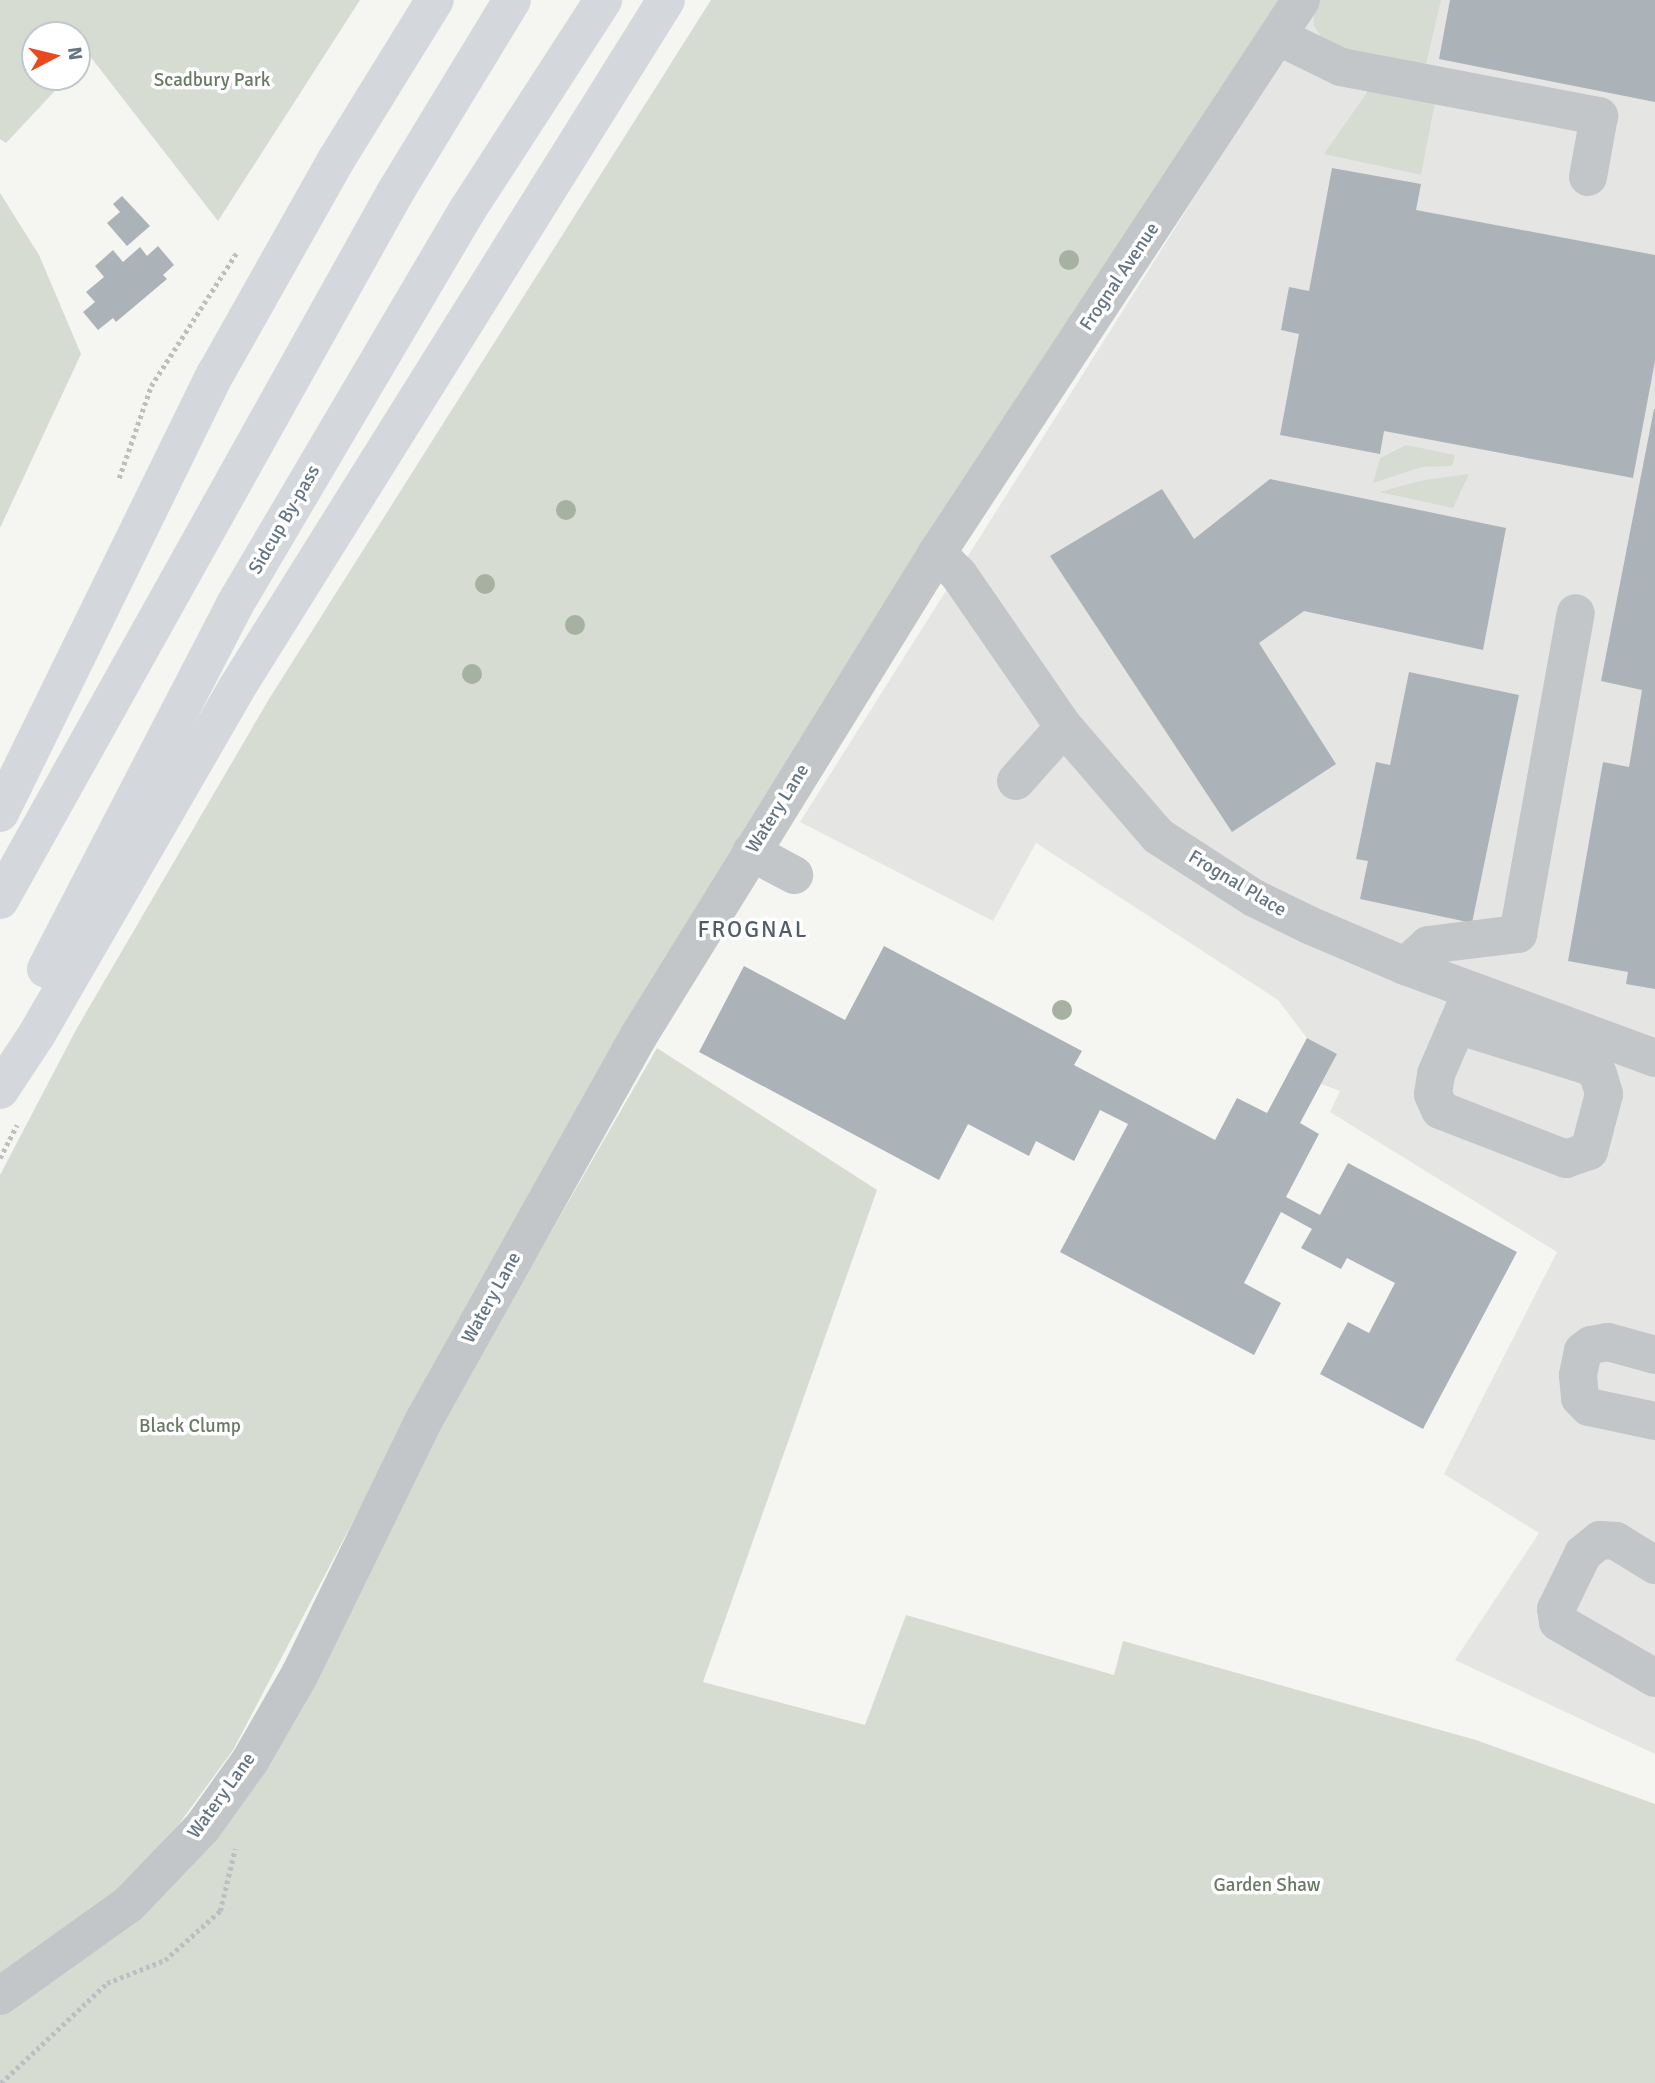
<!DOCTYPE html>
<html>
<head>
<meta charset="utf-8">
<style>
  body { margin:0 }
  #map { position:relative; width:1655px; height:2083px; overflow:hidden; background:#f5f5f1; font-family:Signika,sans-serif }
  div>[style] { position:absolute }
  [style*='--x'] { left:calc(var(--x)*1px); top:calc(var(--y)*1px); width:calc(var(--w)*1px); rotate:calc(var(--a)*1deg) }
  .built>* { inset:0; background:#e5e6e4 }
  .green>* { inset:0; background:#d6dcd2 }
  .building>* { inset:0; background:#abb3b8 }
  .path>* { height:4.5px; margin-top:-2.25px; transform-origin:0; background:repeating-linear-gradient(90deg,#bcbec0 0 3.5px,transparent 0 7px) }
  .minor>* { height:38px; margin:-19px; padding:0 19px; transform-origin:19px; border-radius:19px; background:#c2c6c9 }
  .highway>* { height:38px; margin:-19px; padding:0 19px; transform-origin:19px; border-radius:19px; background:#d4d8dc }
  .trees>* { width:20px; height:20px; margin:-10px; border-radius:50%; background:#a7b1a2 }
  span { translate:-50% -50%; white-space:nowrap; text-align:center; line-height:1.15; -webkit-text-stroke:7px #fff; paint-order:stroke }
  .park-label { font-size:19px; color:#677a62 }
  .street-label { font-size:19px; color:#637583 }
  .quarter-label { font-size:23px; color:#515e68; letter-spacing:2px }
  .north { position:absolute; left:21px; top:21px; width:70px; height:70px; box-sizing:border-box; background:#fff; border:2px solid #c1c8cd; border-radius:50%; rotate:83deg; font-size:19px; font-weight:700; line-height:28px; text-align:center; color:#637583 }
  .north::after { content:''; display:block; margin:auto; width:24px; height:32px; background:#e9491c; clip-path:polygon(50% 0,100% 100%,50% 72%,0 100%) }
</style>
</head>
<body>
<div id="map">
  <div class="built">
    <i style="clip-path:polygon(1319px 0,1655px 0,1655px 1754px,1455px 1660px,1539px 1533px,1444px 1474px,1557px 1252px,1330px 1112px,1340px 1091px,1321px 1084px,1337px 1054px,1307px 1038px,1278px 1000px,1036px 843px,993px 921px,800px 822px)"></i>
  </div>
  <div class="green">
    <i style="clip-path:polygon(0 0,360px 0,218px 221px,89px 55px,77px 67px,77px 35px,35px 35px,35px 77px,68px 77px,6px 143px,0 139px)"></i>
    <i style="clip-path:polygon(711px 0,1294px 0,412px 1409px,233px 1750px,179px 1824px,119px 1889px,0 1977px,0 1175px,77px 1028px,269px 699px)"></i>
    <i style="clip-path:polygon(1313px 0,1441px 0,1425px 69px,1328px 47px,1314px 26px)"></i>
    <i style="clip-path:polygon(1370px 88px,1436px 97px,1421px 175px,1324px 154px)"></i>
    <i style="clip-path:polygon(0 193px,39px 255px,81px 354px,0 528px)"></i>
    <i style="clip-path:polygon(1406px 445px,1455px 455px,1452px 466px,1422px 467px,1373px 483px,1380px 458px)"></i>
    <i style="clip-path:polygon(1469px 474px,1453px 508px,1379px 492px,1424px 480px)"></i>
    <i style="clip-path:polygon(657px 1048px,877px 1190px,703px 1682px,865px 1725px,906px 1615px,1114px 1675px,1123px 1641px,1476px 1740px,1655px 1804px,1655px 2083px,0 2083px,0 2011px,139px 1913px,438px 1428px)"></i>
  </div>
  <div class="building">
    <i style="clip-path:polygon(1450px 0,1655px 0,1655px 102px,1439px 59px)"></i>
    <i style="clip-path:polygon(1332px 168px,1421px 184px,1416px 210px,1655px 255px,1655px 361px,1633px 478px,1384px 431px,1380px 454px,1280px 435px,1299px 334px,1281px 330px,1289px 287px,1309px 291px)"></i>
    <i style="clip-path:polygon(122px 196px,150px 226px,127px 246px,107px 223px,120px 212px,113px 204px)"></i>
    <i style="clip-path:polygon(158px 246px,174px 265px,163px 275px,167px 279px,116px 322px,113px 318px,98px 330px,83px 312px,95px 302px,86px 292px,104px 277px,95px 266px,113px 250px,123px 262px,140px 247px,147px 256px)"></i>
    <i style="clip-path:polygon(1654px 409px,1655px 409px,1655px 989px,1626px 984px,1628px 972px,1568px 961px,1603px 762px,1629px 767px,1642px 690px,1601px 681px)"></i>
    <i style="clip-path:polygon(1270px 479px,1506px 528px,1483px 650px,1304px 611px,1259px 643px,1336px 764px,1232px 832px,1050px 556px,1162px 489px,1194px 539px)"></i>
    <i style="clip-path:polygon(1409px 672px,1519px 695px,1472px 923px,1360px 899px,1368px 861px,1356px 859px,1376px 762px,1390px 765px)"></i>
    <i style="clip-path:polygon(884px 946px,1082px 1051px,1074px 1065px,1215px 1140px,1237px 1098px,1267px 1113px,1307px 1038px,1337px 1054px,1300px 1123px,1319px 1134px,1286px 1197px,1320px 1215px,1348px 1163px,1517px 1252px,1423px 1429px,1320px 1374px,1348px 1322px,1369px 1333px,1395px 1283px,1347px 1258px,1341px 1269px,1301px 1248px,1312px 1229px,1281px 1212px,1244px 1283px,1281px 1303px,1254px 1355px,1060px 1252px,1128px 1124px,1100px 1110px,1074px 1161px,1036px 1141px,1029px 1156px,968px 1124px,939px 1180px,699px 1052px,744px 966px,845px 1020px)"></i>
  </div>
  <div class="path">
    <i style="--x:119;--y:478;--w:97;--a:-70.8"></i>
    <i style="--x:151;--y:386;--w:159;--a:-57.3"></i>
    <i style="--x:0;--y:1158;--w:37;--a:-63"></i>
    <i style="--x:1;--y:2083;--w:146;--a:-43.3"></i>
    <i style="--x:107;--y:1983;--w:62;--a:-21.6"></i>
    <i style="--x:165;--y:1960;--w:74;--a:-41.7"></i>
    <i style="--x:220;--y:1911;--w:64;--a:-76.4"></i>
  </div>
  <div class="minor">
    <i style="--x:1279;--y:37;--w:69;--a:25.8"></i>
    <i style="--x:1341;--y:67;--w:263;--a:10.8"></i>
    <i style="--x:1599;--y:116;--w:62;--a:100.2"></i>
    <i style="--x:937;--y:553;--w:31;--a:45"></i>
    <i style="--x:959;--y:575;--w:185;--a:55.4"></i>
    <i style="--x:1064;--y:727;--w:144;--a:49.2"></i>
    <i style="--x:1158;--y:836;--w:114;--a:32.9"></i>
    <i style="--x:1254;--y:898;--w:61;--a:26.1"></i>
    <i style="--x:1309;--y:925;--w:104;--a:23.1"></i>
    <i style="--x:1405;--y:966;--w:266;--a:20.2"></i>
    <i style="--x:1016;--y:781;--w:72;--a:-48.4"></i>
    <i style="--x:751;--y:852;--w:49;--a:28.1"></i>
    <i style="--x:1405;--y:966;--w:31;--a:-42"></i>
    <i style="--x:1428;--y:945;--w:91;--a:-7"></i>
    <i style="--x:1518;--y:934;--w:326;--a:-79.8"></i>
    <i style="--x:1457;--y:1025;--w:138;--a:17.3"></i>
    <i style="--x:1589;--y:1066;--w:12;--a:42"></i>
    <i style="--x:1598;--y:1074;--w:21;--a:73"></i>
    <i style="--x:1604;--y:1094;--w:59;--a:104.7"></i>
    <i style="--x:1589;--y:1151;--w:24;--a:161"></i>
    <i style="--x:1566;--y:1159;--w:135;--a:-158.7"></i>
    <i style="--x:1440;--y:1110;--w:17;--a:-114"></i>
    <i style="--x:1433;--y:1094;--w:20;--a:-81"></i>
    <i style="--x:1436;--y:1074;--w:90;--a:-66.6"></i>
    <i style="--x:1655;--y:1355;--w:49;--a:-164.5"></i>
    <i style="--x:1608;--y:1342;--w:17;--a:170"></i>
    <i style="--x:1591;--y:1345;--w:10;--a:143"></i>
    <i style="--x:1583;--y:1351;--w:25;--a:102"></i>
    <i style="--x:1578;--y:1375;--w:23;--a:85"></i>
    <i style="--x:1580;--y:1398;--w:13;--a:45"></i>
    <i style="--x:1589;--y:1407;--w:67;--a:12"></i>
    <i style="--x:1655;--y:1565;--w:46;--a:-148.4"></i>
    <i style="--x:1616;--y:1541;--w:16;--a:-176"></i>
    <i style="--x:1600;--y:1540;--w:22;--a:141"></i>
    <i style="--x:1583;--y:1554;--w:61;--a:116.1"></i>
    <i style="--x:1556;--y:1609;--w:13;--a:81"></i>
    <i style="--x:1558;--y:1622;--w:112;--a:30"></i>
    <i style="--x:0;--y:1996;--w:158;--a:-35.5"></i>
    <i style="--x:129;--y:1904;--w:105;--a:-46.2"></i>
    <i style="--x:202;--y:1828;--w:82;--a:-54.4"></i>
    <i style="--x:250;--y:1761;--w:100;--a:-60.1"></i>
    <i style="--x:300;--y:1674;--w:283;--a:-64"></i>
    <i style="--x:424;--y:1420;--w:439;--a:-60.8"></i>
    <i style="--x:638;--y:1037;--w:569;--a:-58.29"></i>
    <i style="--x:937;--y:553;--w:662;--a:-56.65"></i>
  </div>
  <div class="highway">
    <i style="--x:0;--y:813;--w:490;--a:-63.9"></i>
    <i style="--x:216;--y:373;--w:244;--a:-60.6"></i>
    <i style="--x:336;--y:160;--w:188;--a:-58.3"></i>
    <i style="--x:0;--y:900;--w:812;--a:-60.82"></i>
    <i style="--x:396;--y:191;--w:223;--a:-58.7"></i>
    <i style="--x:46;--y:969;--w:409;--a:-62.6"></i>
    <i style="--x:234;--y:606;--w:461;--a:-59.5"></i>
    <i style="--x:468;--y:209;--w:249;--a:-57.1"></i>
    <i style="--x:0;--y:1090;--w:67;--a:-56.5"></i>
    <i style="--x:37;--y:1034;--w:398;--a:-60"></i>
    <i style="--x:236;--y:689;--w:812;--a:-58.03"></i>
  </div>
  <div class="trees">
    <i style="left:1069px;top:260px"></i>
    <i style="left:566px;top:510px"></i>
    <i style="left:485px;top:584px"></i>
    <i style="left:575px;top:625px"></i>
    <i style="left:472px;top:674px"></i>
    <i style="left:1062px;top:1010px"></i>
  </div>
  <div class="park-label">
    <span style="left:212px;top:81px">Scadbury Park</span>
    <span style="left:190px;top:1427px">Black Clump</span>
    <span style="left:1267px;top:1886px">Garden Shaw</span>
  </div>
  <div class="street-label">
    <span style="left:1120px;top:277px;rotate:-56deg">Frognal Avenue</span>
    <span style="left:285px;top:520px;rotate:-60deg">Sidcup By-pass</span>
    <span style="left:778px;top:809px;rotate:-58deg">Watery Lane</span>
    <span style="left:1237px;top:884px;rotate:31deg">Frognal Place</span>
    <span style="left:492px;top:1298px;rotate:-61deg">Watery Lane</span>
    <span style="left:222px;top:1796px;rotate:-54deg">Watery Lane</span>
  </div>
  <div class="quarter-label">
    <span style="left:753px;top:930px">FROGNAL</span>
  </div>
  <div class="north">N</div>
</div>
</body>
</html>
